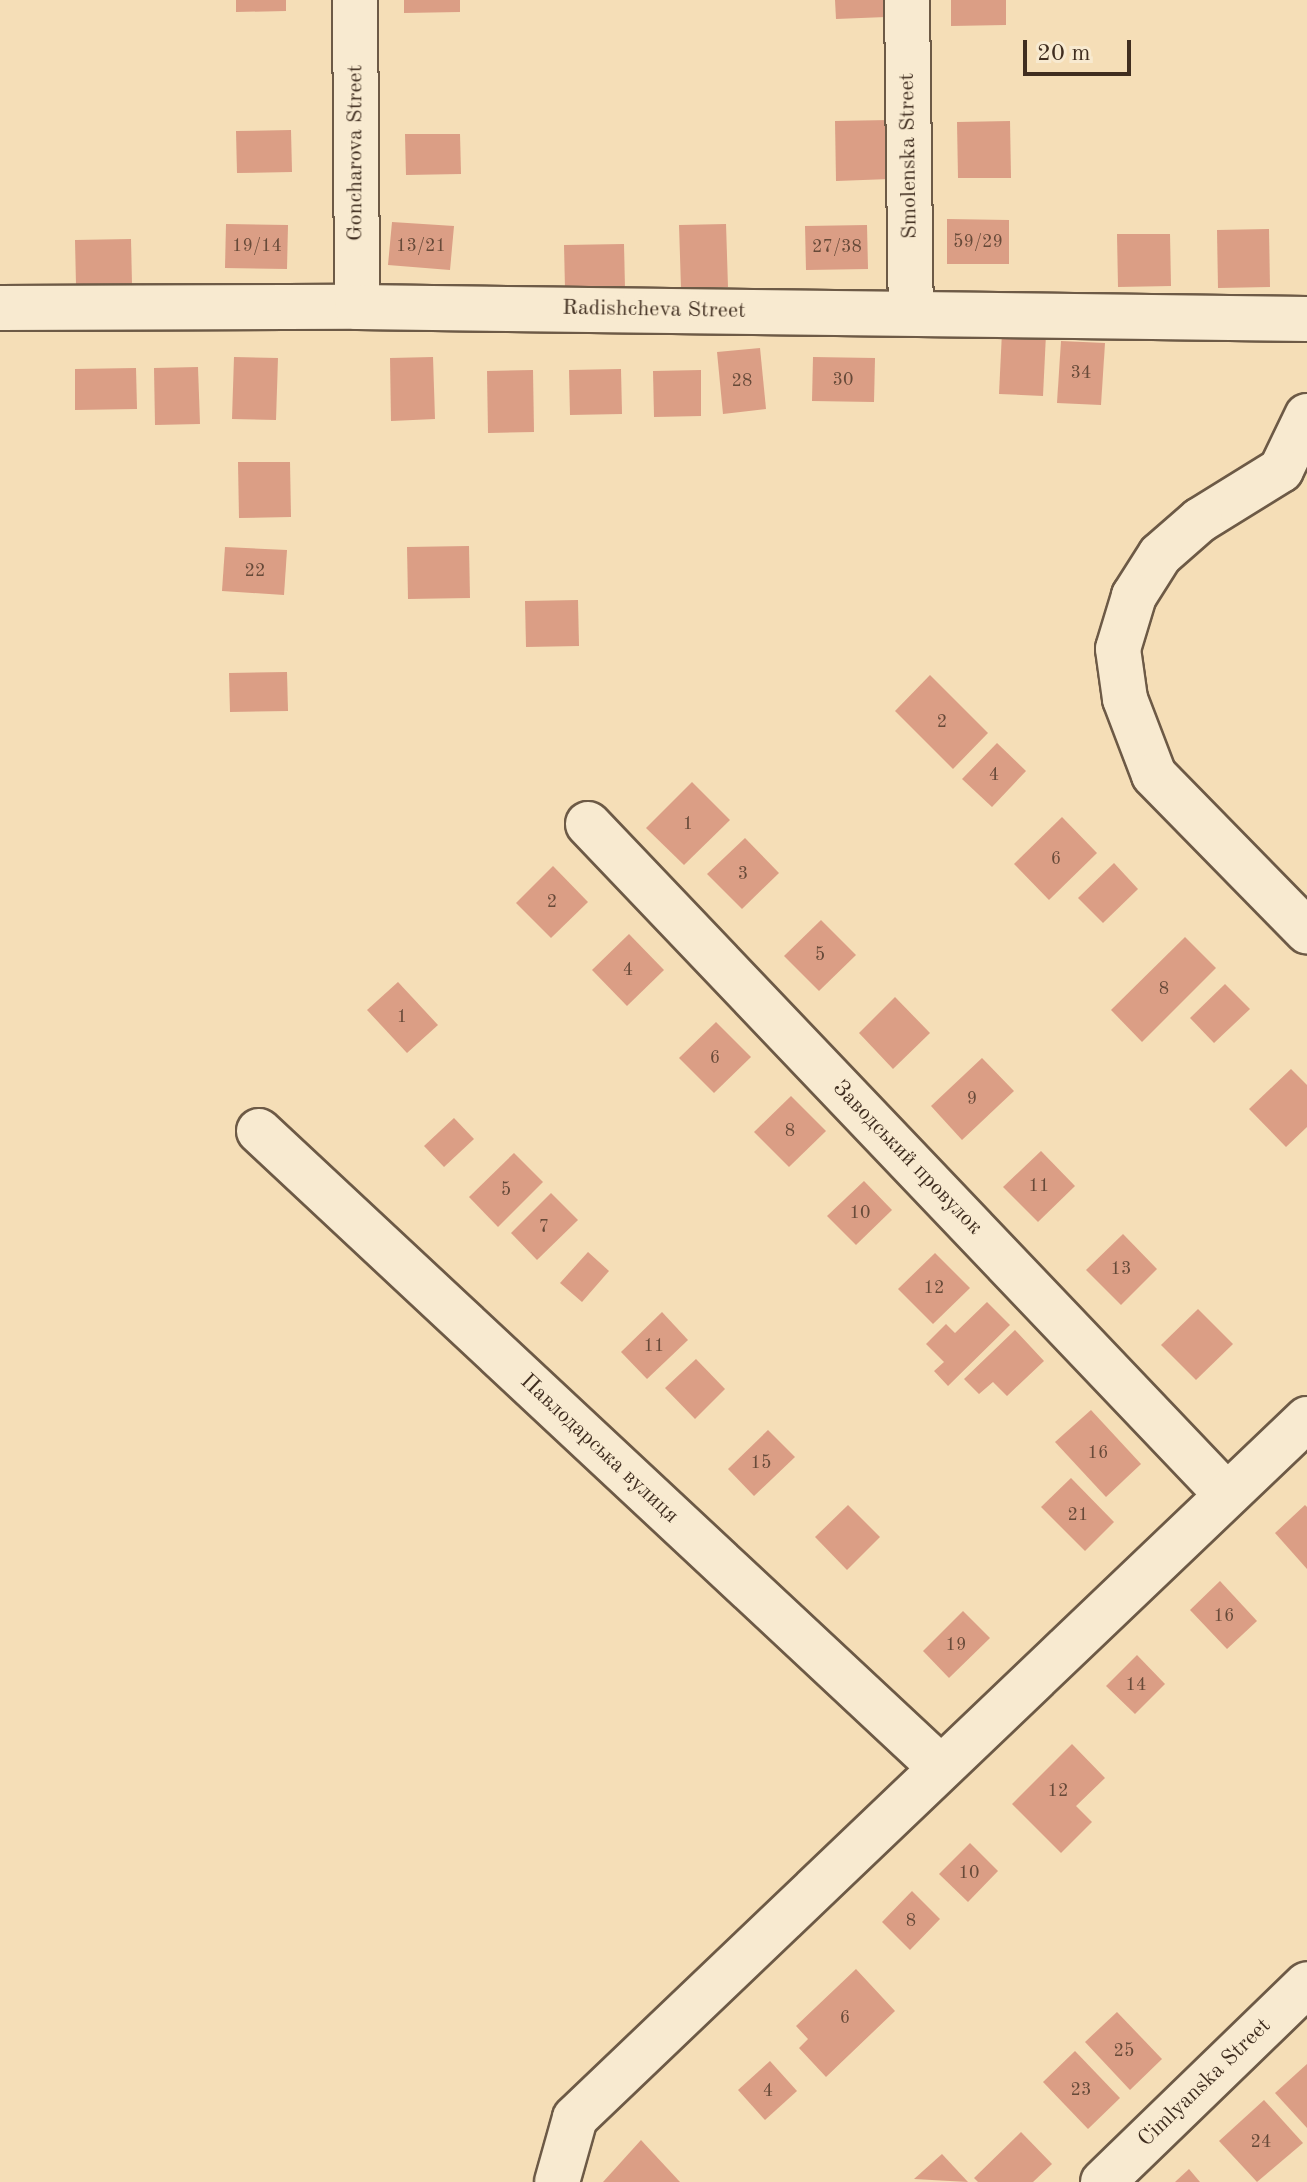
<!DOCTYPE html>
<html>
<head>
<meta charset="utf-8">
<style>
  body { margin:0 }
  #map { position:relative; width:1307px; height:2182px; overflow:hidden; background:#f5deb7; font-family:"Old Standard TT",serif }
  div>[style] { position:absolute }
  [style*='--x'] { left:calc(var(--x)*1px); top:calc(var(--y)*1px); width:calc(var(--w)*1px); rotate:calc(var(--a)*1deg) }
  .building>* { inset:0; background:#db9e85 }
  .roads { filter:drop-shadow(2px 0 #6d5a46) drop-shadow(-2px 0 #6d5a46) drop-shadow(0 2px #6d5a46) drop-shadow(0 -2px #6d5a46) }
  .minor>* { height:44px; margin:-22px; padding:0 22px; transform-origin:22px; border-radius:22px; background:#f8ead0 }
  span { translate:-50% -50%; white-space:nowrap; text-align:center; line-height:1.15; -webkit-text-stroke:6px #f8ead0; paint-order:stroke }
  .number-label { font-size:18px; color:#674a39 }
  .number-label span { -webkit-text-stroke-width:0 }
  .street-label { font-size:22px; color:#402e20 }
  .scale { position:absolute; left:1023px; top:40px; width:108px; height:36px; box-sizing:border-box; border:4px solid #402e20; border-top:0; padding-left:10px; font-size:24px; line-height:28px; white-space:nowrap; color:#402e20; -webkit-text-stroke:6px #f8ead0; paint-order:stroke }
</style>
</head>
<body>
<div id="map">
  <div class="building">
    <i style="clip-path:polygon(236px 0,286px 0,286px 11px,236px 12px)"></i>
    <i style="clip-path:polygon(404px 0,460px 0,460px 12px,404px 13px)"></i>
    <i style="clip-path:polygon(835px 0,886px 0,886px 17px,836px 19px)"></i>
    <i style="clip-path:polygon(951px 0,1006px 0,1006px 25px,951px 26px)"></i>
    <i style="clip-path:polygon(889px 120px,890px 179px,836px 181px,835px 121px)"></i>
    <i style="clip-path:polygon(1010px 121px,1011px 178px,958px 178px,957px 122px)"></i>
    <i style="clip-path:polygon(291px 130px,292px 172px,237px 173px,236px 131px)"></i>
    <i style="clip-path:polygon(405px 134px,460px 134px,461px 174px,406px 175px)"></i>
    <i style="clip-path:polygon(947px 219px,1009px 220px,1009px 264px,947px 264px)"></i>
    <i style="clip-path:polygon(392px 222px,454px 226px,450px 270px,388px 265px)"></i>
    <i style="clip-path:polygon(226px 224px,288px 225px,287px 269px,225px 268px)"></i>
    <i style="clip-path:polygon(726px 224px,728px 287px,681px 288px,679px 225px)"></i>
    <i style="clip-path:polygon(867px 225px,868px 269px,806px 270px,805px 226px)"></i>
    <i style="clip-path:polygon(1269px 229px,1270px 287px,1218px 288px,1217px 230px)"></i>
    <i style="clip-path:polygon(1117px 234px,1170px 234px,1171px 286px,1118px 287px)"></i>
    <i style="clip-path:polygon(131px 239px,132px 284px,76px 285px,75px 240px)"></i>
    <i style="clip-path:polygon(624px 244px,625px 288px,565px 289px,564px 245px)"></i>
    <i style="clip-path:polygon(1002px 332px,1046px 334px,1043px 396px,999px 394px)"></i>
    <i style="clip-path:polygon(1061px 341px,1105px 343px,1101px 405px,1057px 403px)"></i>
    <i style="clip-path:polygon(760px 348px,766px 409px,723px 414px,717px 352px)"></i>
    <i style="clip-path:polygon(234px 357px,278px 358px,276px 420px,232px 419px)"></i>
    <i style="clip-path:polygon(433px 357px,435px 419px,391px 421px,390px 358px)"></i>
    <i style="clip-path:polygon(813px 357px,875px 358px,874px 402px,812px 401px)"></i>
    <i style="clip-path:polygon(198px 367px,200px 424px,155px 425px,154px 368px)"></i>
    <i style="clip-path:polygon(136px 368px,137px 409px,75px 410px,75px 369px)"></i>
    <i style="clip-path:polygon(621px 369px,622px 414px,570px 415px,569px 370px)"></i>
    <i style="clip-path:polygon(533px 370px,534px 432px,488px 433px,487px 371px)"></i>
    <i style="clip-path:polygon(701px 370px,701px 416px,654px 417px,653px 371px)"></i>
    <i style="clip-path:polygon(238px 462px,290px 462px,291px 517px,239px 518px)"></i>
    <i style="clip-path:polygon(469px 546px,470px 598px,408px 599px,407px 547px)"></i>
    <i style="clip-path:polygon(225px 547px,287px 550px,284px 595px,222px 591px)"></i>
    <i style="clip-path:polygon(578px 600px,579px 646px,526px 647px,525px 601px)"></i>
    <i style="clip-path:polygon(287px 672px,288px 711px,230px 712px,229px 673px)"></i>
    <i style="clip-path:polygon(930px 675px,988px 733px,953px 769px,895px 711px)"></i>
    <i style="clip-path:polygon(997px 743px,1026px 771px,992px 807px,962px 779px)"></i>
    <i style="clip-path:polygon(692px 782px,730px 820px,684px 865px,646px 828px)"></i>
    <i style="clip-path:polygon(1062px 817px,1097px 853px,1049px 900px,1014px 864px)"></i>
    <i style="clip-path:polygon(745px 838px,779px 873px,742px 909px,707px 874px)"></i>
    <i style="clip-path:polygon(1114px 863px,1138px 889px,1103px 923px,1078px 898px)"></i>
    <i style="clip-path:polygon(553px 866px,588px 902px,551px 938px,516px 903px)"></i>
    <i style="clip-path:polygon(821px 920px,856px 955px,819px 991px,784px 956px)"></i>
    <i style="clip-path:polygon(629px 934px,664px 970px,627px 1006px,592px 970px)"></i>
    <i style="clip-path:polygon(1185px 937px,1216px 968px,1142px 1042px,1111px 1010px)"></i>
    <i style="clip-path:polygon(398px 982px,438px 1025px,407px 1053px,367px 1010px)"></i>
    <i style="clip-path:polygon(1225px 984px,1250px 1009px,1214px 1043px,1190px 1018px)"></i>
    <i style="clip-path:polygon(895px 997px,930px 1033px,893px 1069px,859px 1033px)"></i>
    <i style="clip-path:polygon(716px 1022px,751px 1057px,714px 1093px,679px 1058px)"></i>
    <i style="clip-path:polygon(982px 1058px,1014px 1091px,962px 1140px,931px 1106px)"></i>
    <i style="clip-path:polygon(1291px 1069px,1307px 1085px,1307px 1127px,1286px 1147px,1249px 1109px)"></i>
    <i style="clip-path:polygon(791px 1096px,826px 1131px,789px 1167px,754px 1132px)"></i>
    <i style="clip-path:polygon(454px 1118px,474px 1139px,444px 1167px,424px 1146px)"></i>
    <i style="clip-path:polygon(1041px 1151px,1075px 1186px,1038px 1222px,1003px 1187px)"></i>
    <i style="clip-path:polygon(514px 1153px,543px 1182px,498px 1227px,469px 1197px)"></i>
    <i style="clip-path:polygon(864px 1181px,892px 1210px,856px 1245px,827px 1216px)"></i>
    <i style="clip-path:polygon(551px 1193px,578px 1220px,537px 1260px,511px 1233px)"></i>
    <i style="clip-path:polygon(1123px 1234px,1157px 1269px,1121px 1305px,1086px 1270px)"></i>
    <i style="clip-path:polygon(588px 1252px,609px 1271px,582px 1302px,560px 1283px)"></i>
    <i style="clip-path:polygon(935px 1253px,970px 1288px,933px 1324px,898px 1289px)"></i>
    <i style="clip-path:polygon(987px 1302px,1010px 1325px,948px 1386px,934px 1371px,944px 1362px,926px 1344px,946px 1324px,955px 1333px)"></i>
    <i style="clip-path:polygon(1198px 1309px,1233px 1344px,1196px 1380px,1161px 1345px)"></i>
    <i style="clip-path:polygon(662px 1312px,688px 1340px,647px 1379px,621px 1352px)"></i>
    <i style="clip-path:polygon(1015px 1330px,1044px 1361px,1007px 1396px,993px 1382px,979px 1394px,964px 1379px)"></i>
    <i style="clip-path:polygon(696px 1359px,725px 1389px,695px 1419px,665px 1388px)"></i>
    <i style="clip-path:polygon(1091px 1410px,1141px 1464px,1106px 1497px,1055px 1442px)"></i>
    <i style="clip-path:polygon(768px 1430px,795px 1457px,754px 1496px,728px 1469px)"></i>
    <i style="clip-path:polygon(1071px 1478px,1114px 1522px,1085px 1551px,1041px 1507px)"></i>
    <i style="clip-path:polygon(848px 1505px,880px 1537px,847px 1570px,815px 1537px)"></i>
    <i style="clip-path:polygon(1305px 1505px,1307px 1507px,1307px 1569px,1275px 1533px)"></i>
    <i style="clip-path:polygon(1220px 1581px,1257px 1621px,1227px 1649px,1190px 1610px)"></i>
    <i style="clip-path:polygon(963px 1611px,990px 1638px,949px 1678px,923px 1651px)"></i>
    <i style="clip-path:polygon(1137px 1655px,1165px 1684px,1135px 1714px,1106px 1686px)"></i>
    <i style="clip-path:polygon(1072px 1744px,1105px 1778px,1076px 1806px,1092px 1822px,1061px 1853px,1012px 1804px)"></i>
    <i style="clip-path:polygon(970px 1843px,998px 1871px,968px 1902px,939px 1874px)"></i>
    <i style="clip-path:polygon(912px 1891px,940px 1919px,910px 1950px,882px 1922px)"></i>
    <i style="clip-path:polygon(856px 1969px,895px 2011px,826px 2077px,799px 2048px,808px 2039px,796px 2026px)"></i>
    <i style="clip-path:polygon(1117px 2012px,1162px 2059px,1130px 2090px,1085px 2042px)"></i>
    <i style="clip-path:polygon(1075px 2051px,1120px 2098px,1088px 2129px,1043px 2082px)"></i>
    <i style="clip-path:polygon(770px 2061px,797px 2091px,765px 2120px,738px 2090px)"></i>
    <i style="clip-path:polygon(1307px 2064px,1307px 2128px,1275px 2093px)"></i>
    <i style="clip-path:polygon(1264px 2100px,1303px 2143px,1257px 2182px,1219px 2141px)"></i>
    <i style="clip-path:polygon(1021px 2132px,1052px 2164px,1033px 2182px,978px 2182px,974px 2178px)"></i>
    <i style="clip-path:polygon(641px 2140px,680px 2182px,603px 2182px)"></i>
    <i style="clip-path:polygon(942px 2154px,968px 2182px,914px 2179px)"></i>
    <i style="clip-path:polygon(1189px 2169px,1200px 2182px,1175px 2182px)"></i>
  </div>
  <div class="roads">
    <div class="minor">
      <i style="--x:355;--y:0;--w:307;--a:89.6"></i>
      <i style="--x:907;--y:0;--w:313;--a:89.3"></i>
      <i style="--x:0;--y:308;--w:357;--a:-0.2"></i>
      <i style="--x:357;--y:307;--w:950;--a:0.72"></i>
      <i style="--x:1307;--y:416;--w:60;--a:115.7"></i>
      <i style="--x:1281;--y:470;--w:95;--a:148.3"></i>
      <i style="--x:1200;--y:520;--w:53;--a:138.8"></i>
      <i style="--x:1160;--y:555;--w:49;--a:122.4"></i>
      <i style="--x:1134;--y:596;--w:55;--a:106.8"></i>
      <i style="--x:1118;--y:649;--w:50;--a:82"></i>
      <i style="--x:1125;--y:699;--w:81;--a:69.1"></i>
      <i style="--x:1154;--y:775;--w:219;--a:45.6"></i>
      <i style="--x:588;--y:824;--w:924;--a:46.4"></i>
      <i style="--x:259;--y:1131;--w:932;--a:43.04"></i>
      <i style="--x:557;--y:2182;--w:66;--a:-74.3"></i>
      <i style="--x:575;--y:2118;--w:1012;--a:-43.68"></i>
      <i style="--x:1103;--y:2182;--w:284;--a:-44.1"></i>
    </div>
  </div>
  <div class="number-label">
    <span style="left:978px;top:242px">59/29</span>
    <span style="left:257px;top:246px">19/14</span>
    <span style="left:421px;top:246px">13/21</span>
    <span style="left:837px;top:247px">27/38</span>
    <span style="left:1081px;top:373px">34</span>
    <span style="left:843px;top:380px">30</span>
    <span style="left:742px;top:381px">28</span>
    <span style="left:255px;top:571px">22</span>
    <span style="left:942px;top:722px">2</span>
    <span style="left:994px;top:775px">4</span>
    <span style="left:688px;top:824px">1</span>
    <span style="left:1056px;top:859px">6</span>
    <span style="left:743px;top:874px">3</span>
    <span style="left:552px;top:902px">2</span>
    <span style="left:820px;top:955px">5</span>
    <span style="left:628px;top:970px">4</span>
    <span style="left:1164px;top:989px">8</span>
    <span style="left:402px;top:1017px">1</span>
    <span style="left:715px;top:1058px">6</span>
    <span style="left:972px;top:1099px">9</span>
    <span style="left:790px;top:1131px">8</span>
    <span style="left:1039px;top:1186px">11</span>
    <span style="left:506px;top:1190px">5</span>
    <span style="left:860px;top:1213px">10</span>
    <span style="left:544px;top:1227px">7</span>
    <span style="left:1121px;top:1269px">13</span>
    <span style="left:934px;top:1288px">12</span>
    <span style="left:654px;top:1346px">11</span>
    <span style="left:1098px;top:1453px">16</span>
    <span style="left:761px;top:1463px">15</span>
    <span style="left:1078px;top:1515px">21</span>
    <span style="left:1224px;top:1616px">16</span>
    <span style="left:956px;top:1645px">19</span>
    <span style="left:1136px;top:1685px">14</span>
    <span style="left:1058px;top:1791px">12</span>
    <span style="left:969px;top:1873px">10</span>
    <span style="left:911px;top:1921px">8</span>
    <span style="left:845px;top:2018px">6</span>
    <span style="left:1124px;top:2051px">25</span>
    <span style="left:1081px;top:2090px">23</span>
    <span style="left:768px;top:2091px">4</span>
    <span style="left:1261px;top:2142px">24</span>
  </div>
  <div class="street-label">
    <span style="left:356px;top:153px;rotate:-90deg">Goncharova Street</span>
    <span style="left:909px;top:156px;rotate:-91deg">Smolenska Street</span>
    <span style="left:654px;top:310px;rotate:1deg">Radishcheva Street</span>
    <span style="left:907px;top:1158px;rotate:46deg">Заводський провулок</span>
    <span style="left:599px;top:1449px;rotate:43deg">Павлодарська вулиця</span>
    <span style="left:1205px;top:2083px;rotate:-44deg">Cimlyanska Street</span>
  </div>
  <div class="scale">20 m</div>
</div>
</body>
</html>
